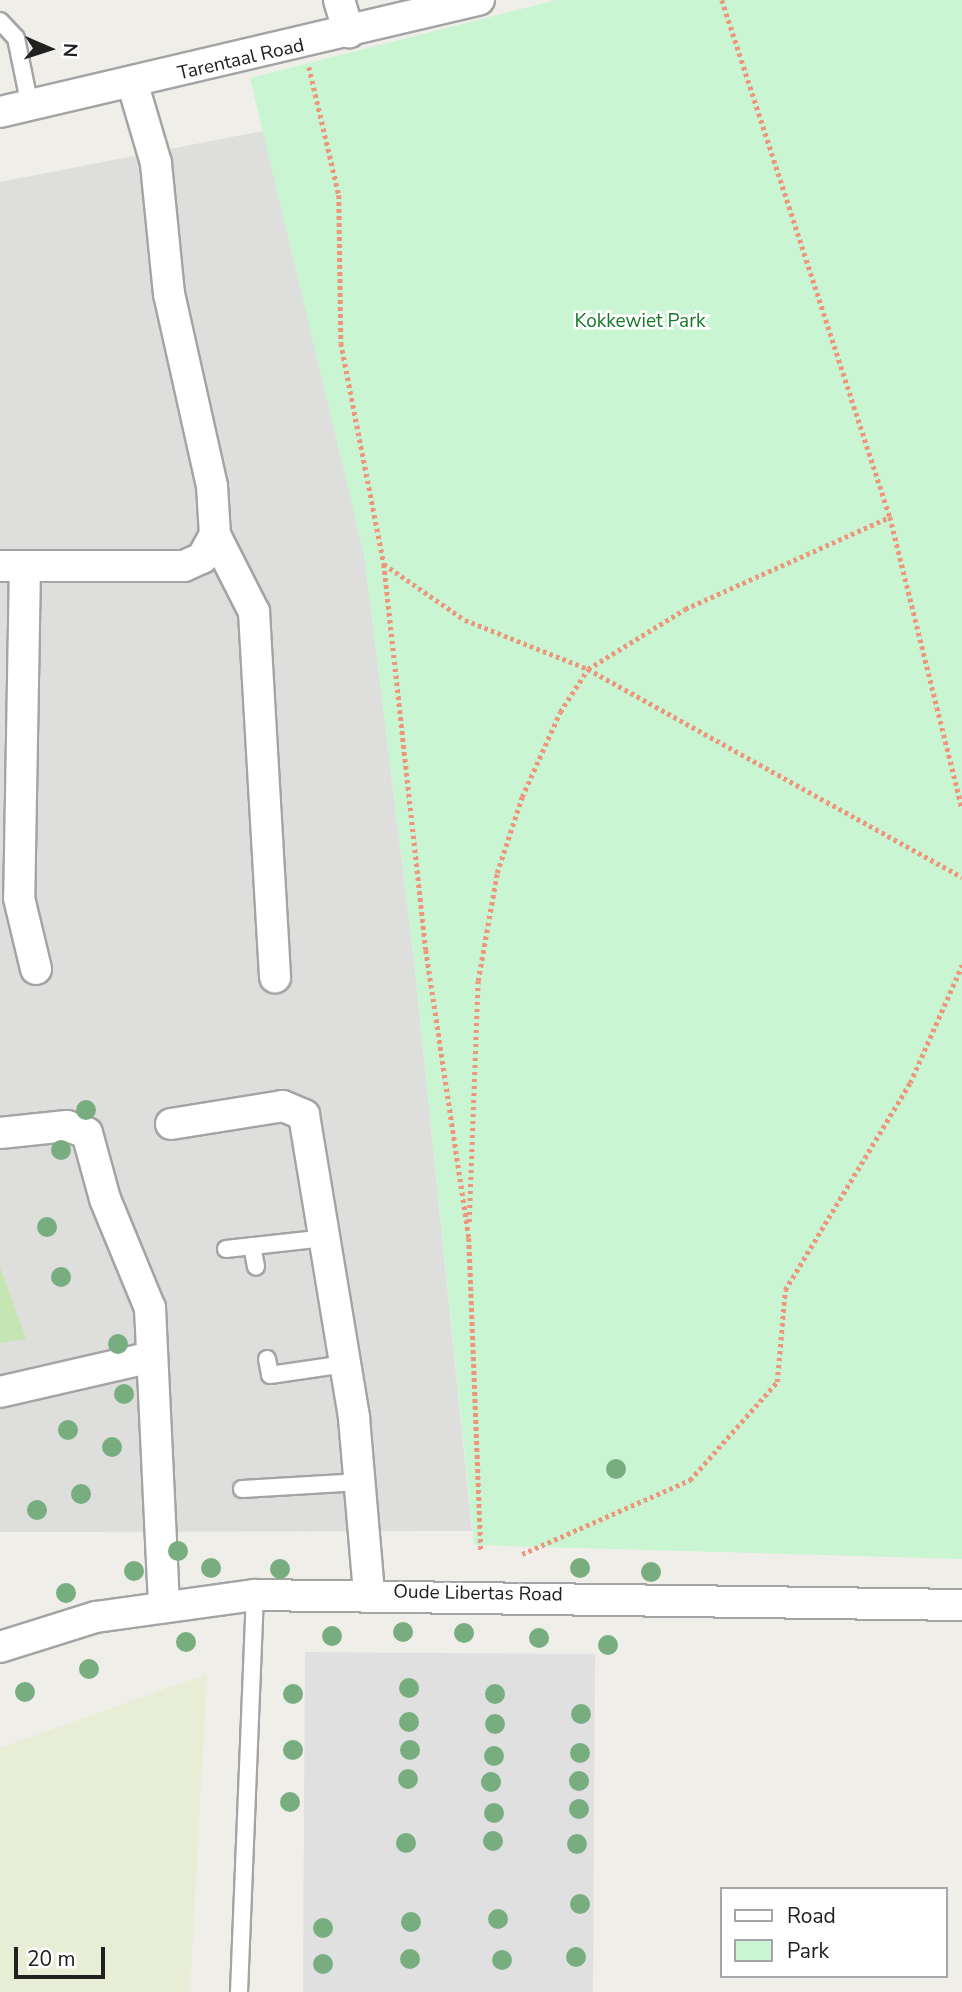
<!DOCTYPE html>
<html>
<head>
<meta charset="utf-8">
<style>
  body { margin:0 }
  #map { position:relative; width:962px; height:1992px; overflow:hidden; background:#f0eee8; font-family:"Nunito Sans",sans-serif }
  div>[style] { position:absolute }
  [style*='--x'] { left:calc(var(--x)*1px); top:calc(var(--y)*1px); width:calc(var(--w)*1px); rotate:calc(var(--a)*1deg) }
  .residential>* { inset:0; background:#dededd }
  .farmland>* { inset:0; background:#e8edd5 }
  .grass>* { inset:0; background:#c5e5b3 }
  .park>* { inset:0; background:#caf5d3 }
  .parking>* { inset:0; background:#e0e0e0 }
  .path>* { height:4.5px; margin-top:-2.25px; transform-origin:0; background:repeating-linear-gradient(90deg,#ee967b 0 3.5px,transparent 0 7px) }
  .roads { filter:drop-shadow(2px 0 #a4a4a4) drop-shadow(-2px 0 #a4a4a4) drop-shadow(0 2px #a4a4a4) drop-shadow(0 -2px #a4a4a4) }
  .lane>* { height:16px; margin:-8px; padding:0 8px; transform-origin:8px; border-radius:8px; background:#fff }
  .street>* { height:30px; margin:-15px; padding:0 15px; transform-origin:15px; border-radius:15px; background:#fff }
  .trees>* { width:20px; height:20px; margin:-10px; border-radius:50%; background:#78ad80 }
  span { translate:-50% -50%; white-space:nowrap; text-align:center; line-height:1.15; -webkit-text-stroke:5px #fff; paint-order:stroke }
  .street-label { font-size:19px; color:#202020 }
  .park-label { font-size:19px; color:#16772b }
  .legend { position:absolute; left:720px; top:1887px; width:228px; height:91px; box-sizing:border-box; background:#fff; border:2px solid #a6a6a6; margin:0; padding:9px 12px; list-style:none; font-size:21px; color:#202020 }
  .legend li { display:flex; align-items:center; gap:14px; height:35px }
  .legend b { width:35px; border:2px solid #a6a6a6 }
  .north { position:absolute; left:14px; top:14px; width:70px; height:70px; -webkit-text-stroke:5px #fff; paint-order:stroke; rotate:93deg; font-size:19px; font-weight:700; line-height:28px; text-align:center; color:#202020 }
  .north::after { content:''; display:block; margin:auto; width:24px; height:32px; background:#202020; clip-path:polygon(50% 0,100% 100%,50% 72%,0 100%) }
  .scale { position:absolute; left:14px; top:1947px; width:91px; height:32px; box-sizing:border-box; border:4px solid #202020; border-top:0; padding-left:9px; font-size:21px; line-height:24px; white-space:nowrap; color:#202020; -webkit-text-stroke:5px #fff; paint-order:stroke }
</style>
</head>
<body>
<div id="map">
  <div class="residential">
    <i style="clip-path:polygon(263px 131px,364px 554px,413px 951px,472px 1531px,0 1532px,0 182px)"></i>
  </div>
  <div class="farmland">
    <i style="clip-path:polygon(207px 1674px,190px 1992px,0 1992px,0 1748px)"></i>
  </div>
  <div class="grass">
    <i style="clip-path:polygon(0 1267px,26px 1339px,0 1343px)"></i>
  </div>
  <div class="park">
    <i style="clip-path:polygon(556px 0,962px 0,962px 1559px,474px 1545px,413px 951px,364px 554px,250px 78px)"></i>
  </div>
  <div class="parking">
    <i style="clip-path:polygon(305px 1652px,595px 1654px,593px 1992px,303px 1992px)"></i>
  </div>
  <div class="path">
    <i style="--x:722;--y:0;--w:544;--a:72"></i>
    <i style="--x:890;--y:517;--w:300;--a:76.1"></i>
    <i style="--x:309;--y:67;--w:131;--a:76.8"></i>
    <i style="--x:339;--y:195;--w:148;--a:89.2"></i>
    <i style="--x:341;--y:343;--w:225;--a:79"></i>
    <i style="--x:384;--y:564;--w:388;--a:83.8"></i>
    <i style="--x:426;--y:950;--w:291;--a:81.5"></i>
    <i style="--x:469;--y:1238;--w:314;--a:87.8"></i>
    <i style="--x:384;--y:564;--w:98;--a:34.7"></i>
    <i style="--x:465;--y:620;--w:132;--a:21.7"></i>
    <i style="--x:588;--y:669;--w:114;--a:-31.7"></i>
    <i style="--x:685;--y:609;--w:225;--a:-24.2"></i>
    <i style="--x:469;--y:1222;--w:241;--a:-87.9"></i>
    <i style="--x:478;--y:981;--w:110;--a:-80"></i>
    <i style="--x:497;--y:873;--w:80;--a:-71.8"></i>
    <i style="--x:522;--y:797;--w:93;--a:-65.9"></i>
    <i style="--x:560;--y:712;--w:51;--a:-56.9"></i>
    <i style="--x:588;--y:669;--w:428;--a:29.1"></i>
    <i style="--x:522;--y:1554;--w:184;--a:-23.8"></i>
    <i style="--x:690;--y:1480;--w:131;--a:-48.4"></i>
    <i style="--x:777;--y:1382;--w:92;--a:-85"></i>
    <i style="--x:785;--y:1290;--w:242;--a:-58.9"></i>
    <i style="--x:910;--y:1083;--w:129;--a:-66.2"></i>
  </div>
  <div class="roads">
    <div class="lane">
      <i style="--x:0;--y:21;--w:23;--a:47"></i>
      <i style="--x:16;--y:38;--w:69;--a:78.4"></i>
      <i style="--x:252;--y:1246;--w:21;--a:79"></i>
      <i style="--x:226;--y:1249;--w:101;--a:-6.3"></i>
      <i style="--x:267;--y:1359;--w:16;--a:79"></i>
      <i style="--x:270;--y:1375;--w:76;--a:-8.3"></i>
      <i style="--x:242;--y:1489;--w:119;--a:-3.4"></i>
      <i style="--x:239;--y:1992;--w:397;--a:-87.7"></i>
    </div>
    <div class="street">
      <i style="--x:339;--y:0;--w:34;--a:73"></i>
      <i style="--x:0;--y:112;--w:492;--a:-13.2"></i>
      <i style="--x:215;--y:535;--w:86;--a:63.1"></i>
      <i style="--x:254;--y:612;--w:366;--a:86.7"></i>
      <i style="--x:0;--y:566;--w:184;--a:0"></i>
      <i style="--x:184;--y:566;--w:20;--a:-24"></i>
      <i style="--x:202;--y:558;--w:26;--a:-61"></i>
      <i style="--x:215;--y:535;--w:49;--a:-93.5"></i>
      <i style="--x:212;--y:486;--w:197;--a:-102.6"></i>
      <i style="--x:169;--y:294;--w:132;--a:-95.7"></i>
      <i style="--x:156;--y:163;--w:81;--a:-106.4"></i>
      <i style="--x:25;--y:566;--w:332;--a:91"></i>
      <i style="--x:19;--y:898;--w:73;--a:76.5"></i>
      <i style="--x:171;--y:1124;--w:113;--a:-9.1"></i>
      <i style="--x:283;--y:1106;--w:23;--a:23"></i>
      <i style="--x:304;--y:1115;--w:307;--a:80.6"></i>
      <i style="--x:354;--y:1418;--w:176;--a:85.1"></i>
      <i style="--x:0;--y:1133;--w:67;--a:-6"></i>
      <i style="--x:67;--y:1126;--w:21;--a:19"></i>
      <i style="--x:87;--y:1133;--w:68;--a:74.7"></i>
      <i style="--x:105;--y:1199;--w:118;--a:67.6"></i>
      <i style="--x:150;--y:1308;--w:297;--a:87.3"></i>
      <i style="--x:0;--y:1392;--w:156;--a:-13"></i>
      <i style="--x:0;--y:1647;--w:101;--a:-17.4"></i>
      <i style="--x:96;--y:1617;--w:161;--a:-7.9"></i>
      <i style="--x:255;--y:1595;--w:707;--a:0.81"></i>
    </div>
  </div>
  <div class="trees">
    <i style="left:86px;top:1110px"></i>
    <i style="left:61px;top:1150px"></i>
    <i style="left:47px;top:1227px"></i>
    <i style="left:61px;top:1277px"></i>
    <i style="left:118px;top:1344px"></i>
    <i style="left:124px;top:1394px"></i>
    <i style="left:68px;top:1430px"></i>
    <i style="left:112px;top:1447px"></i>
    <i style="left:616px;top:1469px"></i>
    <i style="left:81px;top:1494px"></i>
    <i style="left:37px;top:1510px"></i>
    <i style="left:178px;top:1551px"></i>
    <i style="left:211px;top:1568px"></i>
    <i style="left:580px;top:1568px"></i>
    <i style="left:280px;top:1569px"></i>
    <i style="left:134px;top:1571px"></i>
    <i style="left:651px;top:1572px"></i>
    <i style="left:66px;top:1593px"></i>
    <i style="left:403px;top:1632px"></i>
    <i style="left:464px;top:1633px"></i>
    <i style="left:332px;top:1636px"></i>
    <i style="left:539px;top:1638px"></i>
    <i style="left:186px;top:1642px"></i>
    <i style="left:608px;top:1645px"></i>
    <i style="left:89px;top:1669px"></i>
    <i style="left:409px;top:1688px"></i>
    <i style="left:25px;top:1692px"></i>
    <i style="left:293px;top:1694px"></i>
    <i style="left:495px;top:1694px"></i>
    <i style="left:581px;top:1714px"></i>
    <i style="left:409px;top:1722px"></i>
    <i style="left:495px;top:1724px"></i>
    <i style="left:293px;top:1750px"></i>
    <i style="left:410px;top:1750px"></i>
    <i style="left:580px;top:1753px"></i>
    <i style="left:494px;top:1756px"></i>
    <i style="left:408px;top:1779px"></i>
    <i style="left:579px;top:1781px"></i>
    <i style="left:491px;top:1782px"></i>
    <i style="left:290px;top:1802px"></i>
    <i style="left:579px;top:1809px"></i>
    <i style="left:494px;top:1813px"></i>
    <i style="left:493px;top:1841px"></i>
    <i style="left:406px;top:1843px"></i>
    <i style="left:577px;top:1844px"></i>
    <i style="left:580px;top:1904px"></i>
    <i style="left:498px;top:1919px"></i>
    <i style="left:411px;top:1922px"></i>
    <i style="left:323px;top:1928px"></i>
    <i style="left:576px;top:1957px"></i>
    <i style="left:410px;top:1959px"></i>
    <i style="left:502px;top:1960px"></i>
    <i style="left:323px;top:1964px"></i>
  </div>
  <div class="street-label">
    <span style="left:241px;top:60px;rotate:-13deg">Tarentaal Road</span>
    <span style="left:478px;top:1594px;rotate:1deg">Oude Libertas Road</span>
  </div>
  <div class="park-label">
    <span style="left:640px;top:322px">Kokkewiet Park</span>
  </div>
  <ul class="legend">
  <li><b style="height:9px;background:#fff"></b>Road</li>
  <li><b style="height:19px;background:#caf5d3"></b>Park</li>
  </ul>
  <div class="north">N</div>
  <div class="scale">20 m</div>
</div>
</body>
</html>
